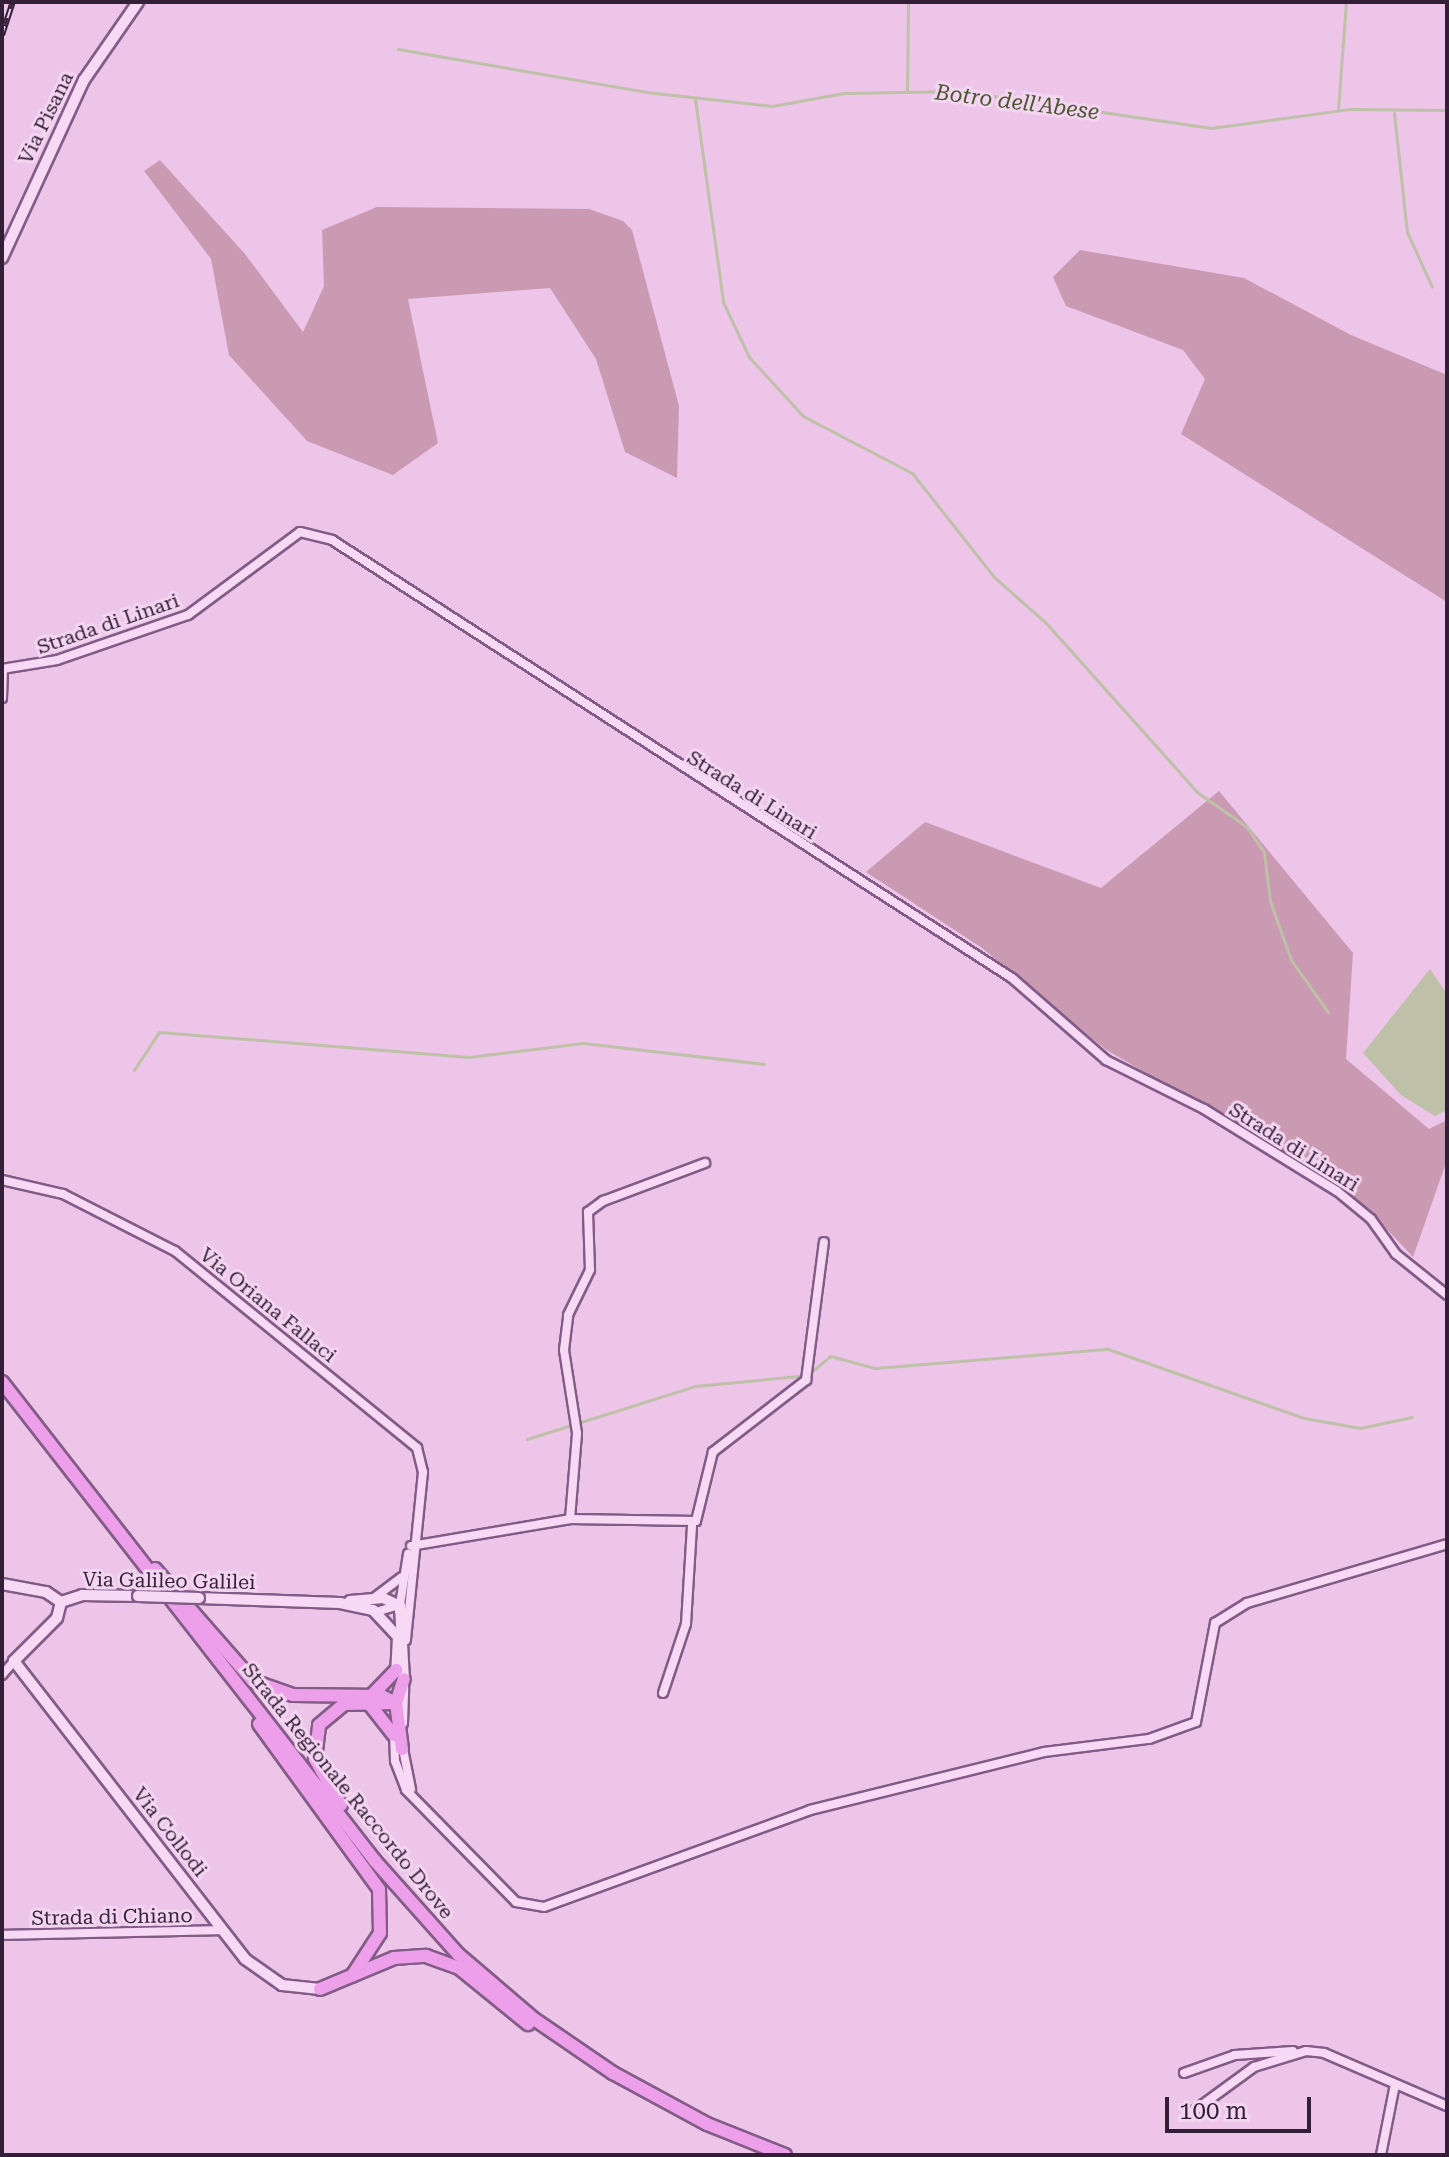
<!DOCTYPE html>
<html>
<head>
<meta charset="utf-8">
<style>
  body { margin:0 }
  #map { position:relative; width:1449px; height:2157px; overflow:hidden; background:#ecc5e9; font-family:"Roboto Serif",serif }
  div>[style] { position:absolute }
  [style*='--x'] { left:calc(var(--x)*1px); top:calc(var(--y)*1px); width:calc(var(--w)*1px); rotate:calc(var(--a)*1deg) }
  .green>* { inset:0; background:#ca9ab2 }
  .water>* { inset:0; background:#bec0a7 }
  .stream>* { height:3px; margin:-1.5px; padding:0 1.5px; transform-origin:1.5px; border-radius:1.5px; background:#bec0a7 }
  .roads { filter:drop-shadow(2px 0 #825c86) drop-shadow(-2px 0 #825c86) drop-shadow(0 2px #825c86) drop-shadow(0 -2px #825c86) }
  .minor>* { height:8px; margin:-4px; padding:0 4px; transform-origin:4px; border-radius:4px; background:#f7d8f5 }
  .tertiary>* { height:10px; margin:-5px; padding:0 5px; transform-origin:5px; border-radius:5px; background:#f7d8f5 }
  .primary>* { height:12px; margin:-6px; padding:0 6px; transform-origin:6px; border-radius:6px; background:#ed9fe9 }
  .rail>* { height:6px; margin-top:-3px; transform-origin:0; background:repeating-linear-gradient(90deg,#f4d5f1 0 9px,#331f37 0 18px); box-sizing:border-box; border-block:2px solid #331f37 }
  .bridges { filter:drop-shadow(2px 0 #825c86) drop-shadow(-2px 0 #825c86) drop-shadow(0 2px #825c86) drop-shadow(0 -2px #825c86) }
  .tertiary-bridge>* { height:10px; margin:-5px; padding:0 5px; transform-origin:5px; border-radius:5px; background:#f7d8f5 }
  span { translate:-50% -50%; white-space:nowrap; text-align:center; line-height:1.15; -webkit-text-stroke:6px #f4d5f1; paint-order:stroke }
  .street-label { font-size:20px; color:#331f37 }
  .water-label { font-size:22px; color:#4a562f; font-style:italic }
  .frame { position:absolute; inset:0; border:4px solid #331f37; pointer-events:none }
  .scale { position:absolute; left:1165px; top:2097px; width:146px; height:36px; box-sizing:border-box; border:4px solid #331f37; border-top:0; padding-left:10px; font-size:24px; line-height:28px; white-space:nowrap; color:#331f37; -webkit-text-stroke:6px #f4d5f1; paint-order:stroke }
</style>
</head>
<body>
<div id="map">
  <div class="green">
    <i style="clip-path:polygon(160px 160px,245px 254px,303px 332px,324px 286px,322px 230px,377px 207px,589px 209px,623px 221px,632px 230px,679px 406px,677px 478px,625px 452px,596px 359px,550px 288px,408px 299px,438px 443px,393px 475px,307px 441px,229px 355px,211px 259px,144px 171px)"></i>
    <i style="clip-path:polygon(1080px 250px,1244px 278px,1351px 335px,1447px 375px,1447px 602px,1181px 434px,1205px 379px,1183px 350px,1066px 306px,1053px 277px)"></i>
    <i style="clip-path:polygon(1219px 791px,1353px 953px,1346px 1059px,1429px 1129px,1447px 1120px,1447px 1160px,1413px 1257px,1368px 1209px,1321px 1175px,1105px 1049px,982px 948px,866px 872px,925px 822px,1101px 888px)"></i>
  </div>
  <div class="water">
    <i style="clip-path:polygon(1430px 969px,1447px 994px,1447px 1110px,1435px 1116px,1401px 1095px,1363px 1053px)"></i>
  </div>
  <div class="stream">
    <i style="--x:398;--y:49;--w:252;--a:9.8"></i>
    <i style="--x:646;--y:92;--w:127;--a:6.3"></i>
    <i style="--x:772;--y:106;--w:73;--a:-10.2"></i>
    <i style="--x:844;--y:93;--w:116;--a:-1"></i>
    <i style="--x:960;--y:91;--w:254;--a:8.4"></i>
    <i style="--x:1211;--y:128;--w:139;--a:-7.8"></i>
    <i style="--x:1349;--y:109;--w:98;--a:0.6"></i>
    <i style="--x:907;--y:90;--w:88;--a:-89.3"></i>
    <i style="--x:695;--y:99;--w:205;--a:82.1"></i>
    <i style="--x:723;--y:302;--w:61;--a:64.7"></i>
    <i style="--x:749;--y:357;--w:80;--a:47.5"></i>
    <i style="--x:803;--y:416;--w:123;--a:27.6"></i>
    <i style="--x:912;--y:473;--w:132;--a:51.7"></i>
    <i style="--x:994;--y:577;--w:69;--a:41.5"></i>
    <i style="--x:1046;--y:623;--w:227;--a:48.2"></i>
    <i style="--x:1197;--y:792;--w:61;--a:35"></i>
    <i style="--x:1247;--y:827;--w:30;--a:56"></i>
    <i style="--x:1264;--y:852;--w:49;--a:83"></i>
    <i style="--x:1270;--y:901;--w:63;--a:70.4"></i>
    <i style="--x:1291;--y:960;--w:64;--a:54.6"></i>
    <i style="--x:1338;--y:110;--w:108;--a:-85.8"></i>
    <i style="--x:1394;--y:113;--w:120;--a:83.8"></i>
    <i style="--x:1407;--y:232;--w:60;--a:65.6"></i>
    <i style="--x:134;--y:1070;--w:45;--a:-56.7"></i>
    <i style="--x:159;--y:1032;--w:311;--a:4.6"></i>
    <i style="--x:469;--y:1057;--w:115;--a:-7"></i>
    <i style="--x:583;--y:1043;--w:182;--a:6.6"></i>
    <i style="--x:810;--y:1373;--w:26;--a:-40"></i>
    <i style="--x:830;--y:1356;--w:47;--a:14.9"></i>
    <i style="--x:875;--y:1368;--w:234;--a:-4.7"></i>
    <i style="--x:1108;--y:1349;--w:208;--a:19.4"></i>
    <i style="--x:1304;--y:1418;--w:57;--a:10.1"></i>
    <i style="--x:1360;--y:1428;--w:53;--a:-11.9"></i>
    <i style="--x:527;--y:1439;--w:176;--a:-17.5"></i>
    <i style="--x:695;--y:1386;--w:104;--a:-5.5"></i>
  </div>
  <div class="roads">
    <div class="minor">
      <i style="--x:2;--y:669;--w:56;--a:-9.3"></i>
      <i style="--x:57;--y:660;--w:139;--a:-19"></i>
      <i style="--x:188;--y:615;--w:139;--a:-36.5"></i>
      <i style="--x:300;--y:532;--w:33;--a:14"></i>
      <i style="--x:332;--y:540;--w:809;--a:32.79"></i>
      <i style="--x:1012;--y:978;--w:125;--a:41.1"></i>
      <i style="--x:1106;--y:1060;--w:110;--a:26.6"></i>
      <i style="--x:1204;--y:1109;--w:156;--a:31.7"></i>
      <i style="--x:1337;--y:1191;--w:44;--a:39.5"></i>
      <i style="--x:1371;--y:1219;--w:43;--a:54.5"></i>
      <i style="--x:1396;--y:1254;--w:65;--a:38.8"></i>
      <i style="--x:2;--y:698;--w:29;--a:-88"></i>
      <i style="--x:2;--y:1180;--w:63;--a:12.9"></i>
      <i style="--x:63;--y:1194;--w:126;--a:27"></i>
      <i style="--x:175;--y:1251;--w:312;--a:39.1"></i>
      <i style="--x:417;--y:1448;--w:25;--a:76"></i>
      <i style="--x:423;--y:1472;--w:169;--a:95.8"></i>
      <i style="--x:570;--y:1519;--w:126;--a:0.9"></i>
      <i style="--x:696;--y:1521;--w:71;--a:-76.2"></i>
      <i style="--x:713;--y:1452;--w:118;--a:-37.7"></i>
      <i style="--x:806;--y:1380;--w:139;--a:-82.6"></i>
      <i style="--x:411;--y:1546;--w:161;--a:-9.6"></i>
      <i style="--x:570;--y:1519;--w:86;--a:-85.3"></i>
      <i style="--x:577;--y:1433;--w:84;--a:-98.9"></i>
      <i style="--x:564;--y:1350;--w:35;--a:-83"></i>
      <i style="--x:568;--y:1315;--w:50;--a:-63.9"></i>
      <i style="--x:590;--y:1270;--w:58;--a:-92"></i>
      <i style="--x:588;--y:1212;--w:19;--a:-36"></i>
      <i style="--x:603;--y:1201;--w:109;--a:-20.4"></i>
      <i style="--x:374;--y:1598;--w:34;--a:-37"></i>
      <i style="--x:399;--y:1611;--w:58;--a:-81"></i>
      <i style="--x:376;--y:1612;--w:24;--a:-17"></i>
      <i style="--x:2;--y:1675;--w:18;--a:-49"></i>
      <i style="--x:663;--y:1693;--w:73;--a:-71.6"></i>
      <i style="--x:686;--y:1624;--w:99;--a:-86.5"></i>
      <i style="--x:403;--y:1723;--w:35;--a:-88"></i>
      <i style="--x:394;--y:1732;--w:29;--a:88"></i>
      <i style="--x:395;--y:1761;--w:31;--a:69"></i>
      <i style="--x:406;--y:1790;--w:157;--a:45.5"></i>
      <i style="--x:516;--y:1902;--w:28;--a:10"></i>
      <i style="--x:544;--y:1907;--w:283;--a:-20"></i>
      <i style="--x:810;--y:1810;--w:241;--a:-13.9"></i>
      <i style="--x:1044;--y:1752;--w:106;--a:-7.1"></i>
      <i style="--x:1149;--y:1739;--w:50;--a:-19.9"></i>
      <i style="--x:1196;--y:1722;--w:101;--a:-79.1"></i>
      <i style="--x:1215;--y:1623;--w:38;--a:-32"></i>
      <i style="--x:1247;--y:1603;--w:209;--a:-16.4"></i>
      <i style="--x:402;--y:1744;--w:46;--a:78.7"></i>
      <i style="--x:2;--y:1935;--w:220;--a:-1.3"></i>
      <i style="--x:1184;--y:2073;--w:54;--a:-19.4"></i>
      <i style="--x:1235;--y:2055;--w:58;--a:-3.9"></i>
      <i style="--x:1191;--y:2113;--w:78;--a:-36.1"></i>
      <i style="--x:1254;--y:2067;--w:54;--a:-17.1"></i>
      <i style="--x:1306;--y:2051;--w:18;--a:6"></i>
      <i style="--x:1324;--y:2053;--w:134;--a:23.3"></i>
      <i style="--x:1381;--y:2155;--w:72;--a:-78.8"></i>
    </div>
    <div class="tertiary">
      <i style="--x:2;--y:258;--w:196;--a:-65.3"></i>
      <i style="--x:84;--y:80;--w:95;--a:-55.3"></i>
      <i style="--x:2;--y:1584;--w:45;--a:10.3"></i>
      <i style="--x:46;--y:1592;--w:18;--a:34"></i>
      <i style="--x:199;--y:1598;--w:141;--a:2"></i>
      <i style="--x:340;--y:1603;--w:34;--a:12"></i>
      <i style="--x:373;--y:1610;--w:37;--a:47"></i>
      <i style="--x:398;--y:1637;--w:33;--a:93"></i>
      <i style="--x:350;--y:1601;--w:33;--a:-5"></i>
      <i style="--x:383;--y:1598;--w:19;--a:25"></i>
      <i style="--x:400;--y:1606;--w:73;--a:86.9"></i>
      <i style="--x:61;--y:1602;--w:16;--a:104"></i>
      <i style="--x:57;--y:1618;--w:61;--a:135"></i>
      <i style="--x:14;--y:1661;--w:377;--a:52.2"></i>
      <i style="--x:245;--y:1959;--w:45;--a:35.1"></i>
      <i style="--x:282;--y:1985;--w:38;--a:6"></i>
      <i style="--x:61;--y:1602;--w:22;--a:-18"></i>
      <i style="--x:82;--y:1595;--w:56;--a:1"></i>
    </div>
    <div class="primary">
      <i style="--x:2;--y:1382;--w:607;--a:52.09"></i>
      <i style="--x:375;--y:1861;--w:125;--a:48.3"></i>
      <i style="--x:458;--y:1954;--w:100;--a:40.5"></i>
      <i style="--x:534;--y:2019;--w:96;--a:34.4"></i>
      <i style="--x:613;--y:2073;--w:107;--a:28.5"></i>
      <i style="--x:707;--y:2124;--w:84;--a:21.7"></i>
      <i style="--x:155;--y:1569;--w:149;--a:48.8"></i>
      <i style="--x:253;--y:1681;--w:42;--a:19.3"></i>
      <i style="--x:293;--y:1695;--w:89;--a:0.6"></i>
      <i style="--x:382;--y:1696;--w:16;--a:27"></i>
      <i style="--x:372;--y:1695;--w:35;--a:-46"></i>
      <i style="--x:371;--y:1706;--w:37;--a:52"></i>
      <i style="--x:259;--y:1724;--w:204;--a:54"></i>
      <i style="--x:379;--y:1889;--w:44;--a:88.7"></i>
      <i style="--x:380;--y:1933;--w:51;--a:123.1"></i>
      <i style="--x:402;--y:1749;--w:46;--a:-97.4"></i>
      <i style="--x:396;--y:1703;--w:25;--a:-72"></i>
      <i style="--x:341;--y:1805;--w:53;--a:-119.5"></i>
      <i style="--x:315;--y:1759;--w:34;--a:-83"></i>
      <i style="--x:319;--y:1725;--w:33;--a:-40"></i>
      <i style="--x:344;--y:1704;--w:52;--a:-1.1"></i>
      <i style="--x:320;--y:1989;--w:80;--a:-22.7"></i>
      <i style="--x:394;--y:1958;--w:32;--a:-4"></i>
      <i style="--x:426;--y:1956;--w:35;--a:20"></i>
      <i style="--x:459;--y:1968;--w:89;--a:39.1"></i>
    </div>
  </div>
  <div class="rail">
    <i style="--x:2;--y:35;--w:35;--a:-72"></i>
  </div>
  <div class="bridges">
    <div class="tertiary-bridge">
      <i style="--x:138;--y:1596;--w:61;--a:1.9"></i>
    </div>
  </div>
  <div class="street-label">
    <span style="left:46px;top:118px;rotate:-64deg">Via Pisana</span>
    <span style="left:108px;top:624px;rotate:-19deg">Strada di Linari</span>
    <span style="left:752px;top:795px;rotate:32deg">Strada di Linari</span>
    <span style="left:1294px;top:1147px;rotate:32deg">Strada di Linari</span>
    <span style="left:268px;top:1305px;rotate:39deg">Via Oriana Fallaci</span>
    <span style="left:169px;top:1581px;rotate:1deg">Via Galileo Galilei</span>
    <span style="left:348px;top:1791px;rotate:51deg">Strada Regionale Raccordo Drove</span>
    <span style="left:170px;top:1832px;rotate:52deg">Via Collodi</span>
    <span style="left:112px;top:1917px;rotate:-1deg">Strada di Chiano</span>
  </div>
  <div class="water-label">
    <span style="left:1017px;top:102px;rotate:7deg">Botro dell'Abese</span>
  </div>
  <div class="frame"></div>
  <div class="scale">100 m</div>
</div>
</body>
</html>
